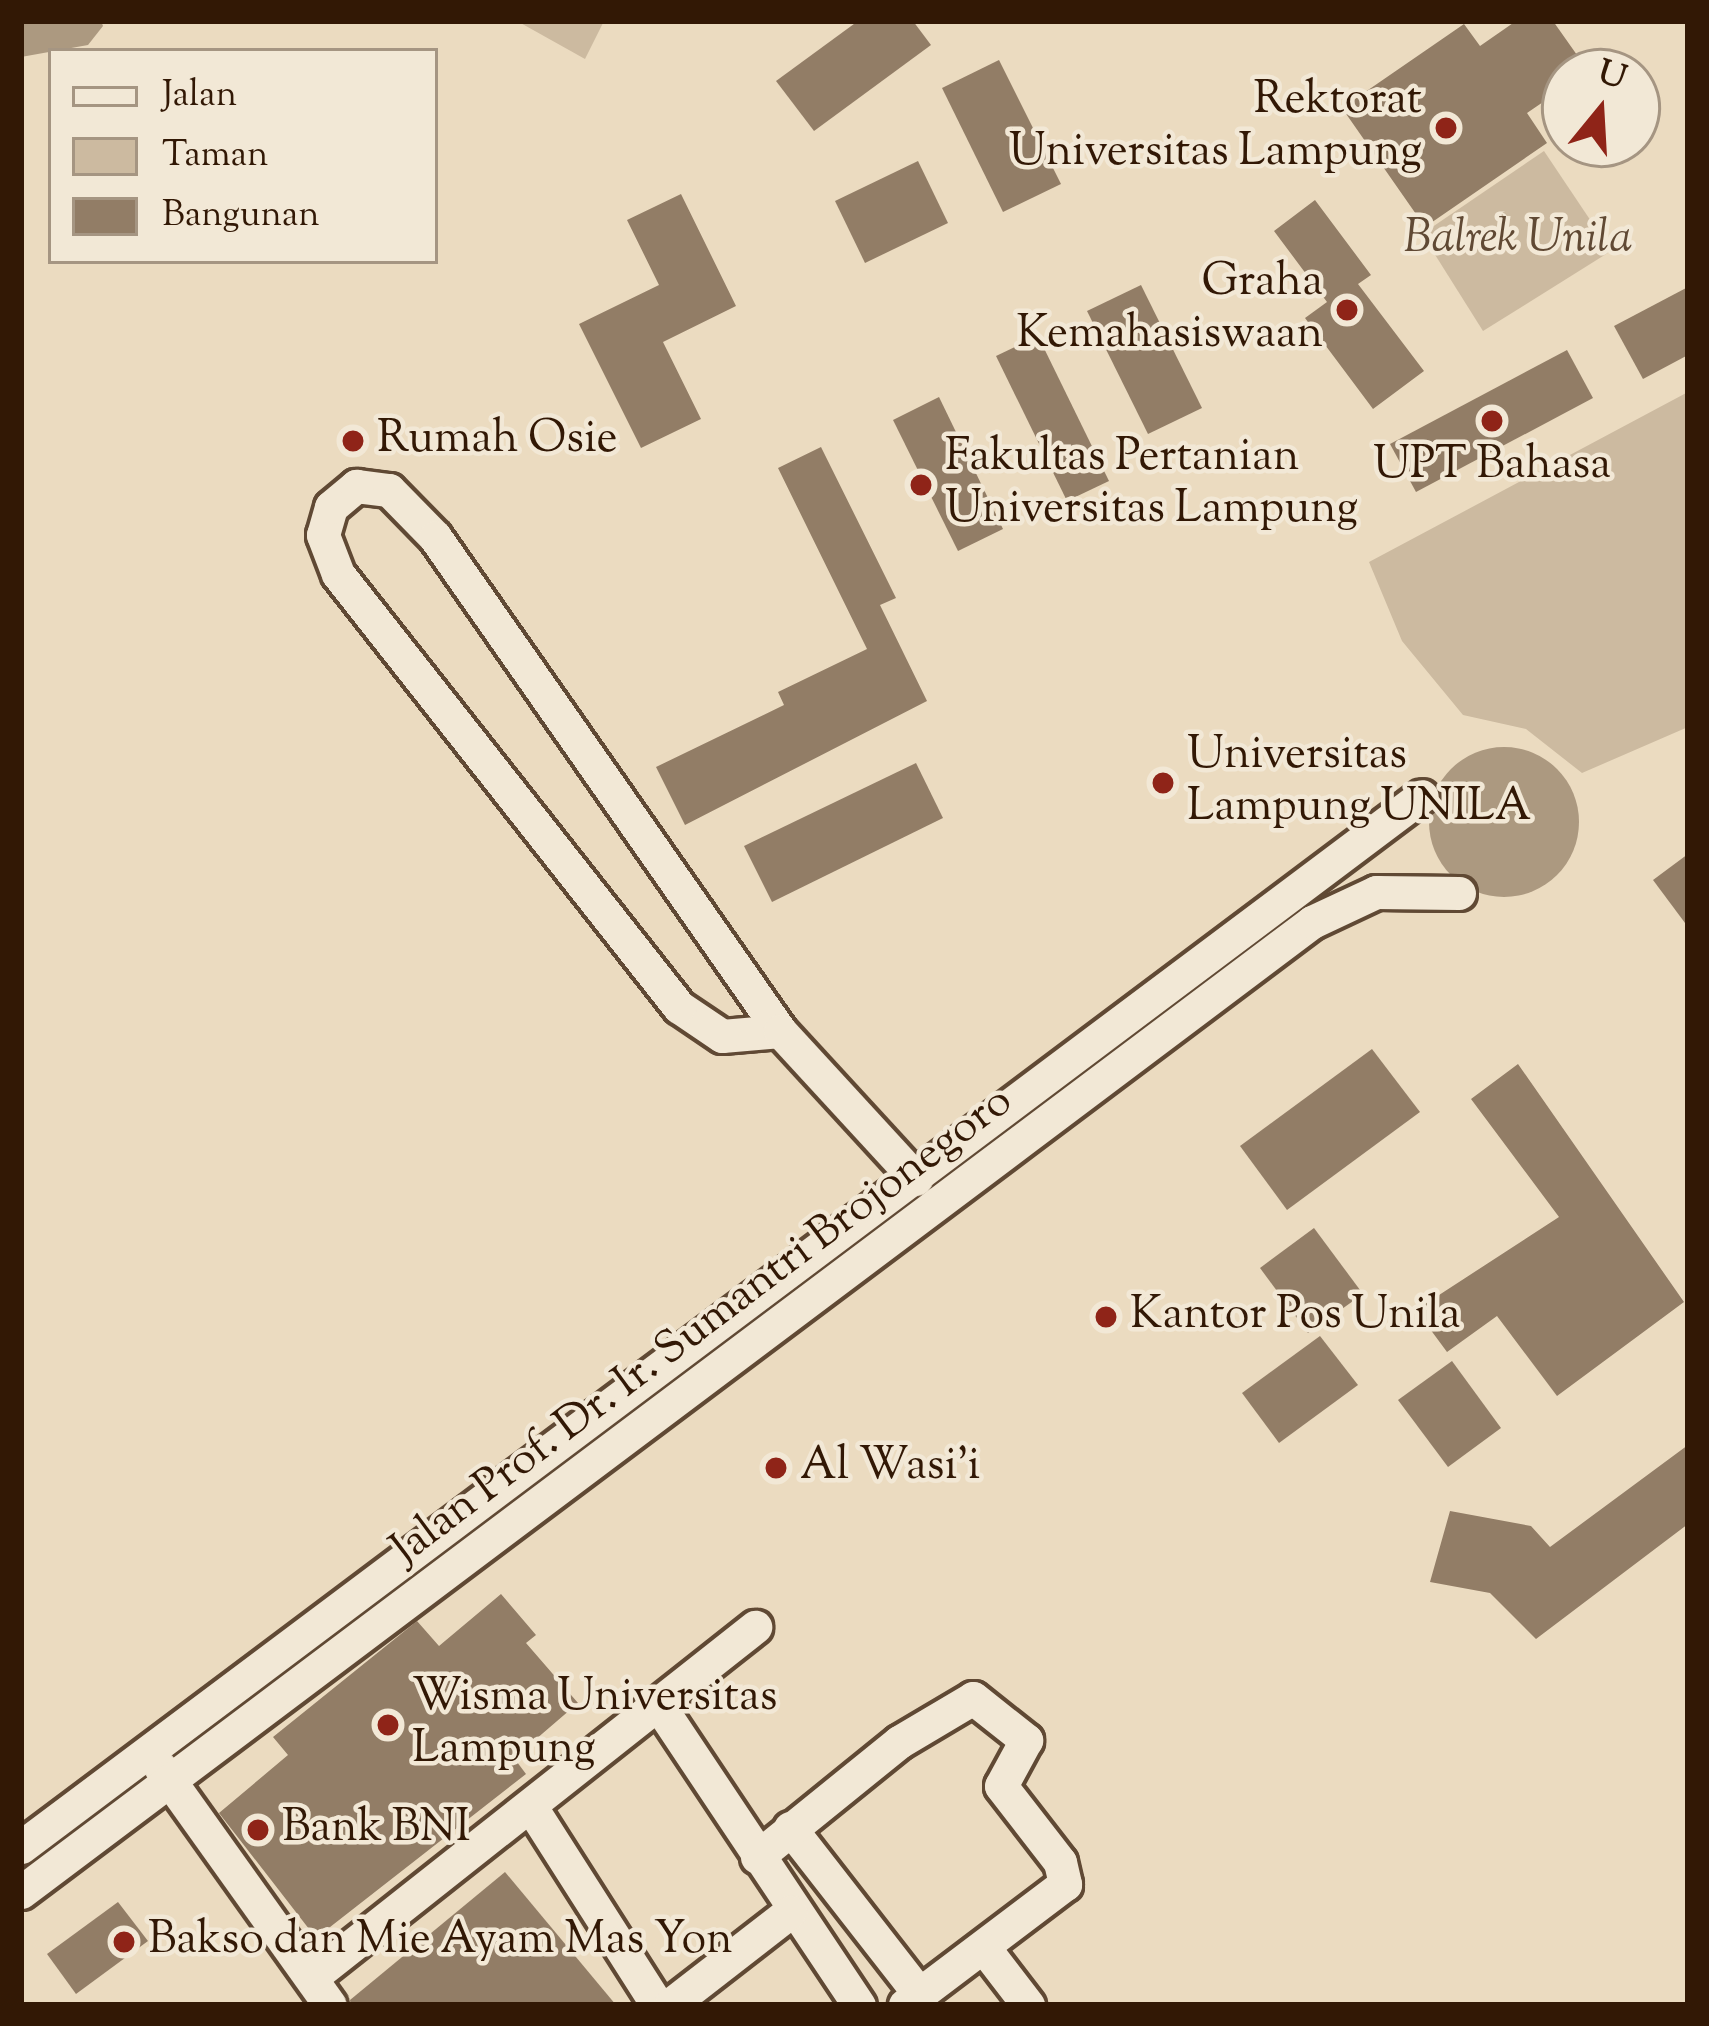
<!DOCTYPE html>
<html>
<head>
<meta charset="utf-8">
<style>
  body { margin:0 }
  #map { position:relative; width:1709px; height:2026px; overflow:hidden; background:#ebdbc0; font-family:"Sorts Mill Goudy",serif }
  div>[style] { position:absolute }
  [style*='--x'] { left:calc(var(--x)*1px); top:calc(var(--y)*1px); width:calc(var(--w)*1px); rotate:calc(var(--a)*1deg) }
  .green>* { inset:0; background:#ccbaa0 }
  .water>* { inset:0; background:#ac9980 }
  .round { border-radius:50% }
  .building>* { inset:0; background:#927d66 }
  .roads { filter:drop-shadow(3px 0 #604934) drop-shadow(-3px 0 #604934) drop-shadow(0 3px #604934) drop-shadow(0 -3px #604934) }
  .minor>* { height:33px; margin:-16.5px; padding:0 16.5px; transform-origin:16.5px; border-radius:16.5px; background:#f2e8d6 }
  .dots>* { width:33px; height:33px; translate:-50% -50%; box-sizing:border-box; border:6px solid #f2e8d6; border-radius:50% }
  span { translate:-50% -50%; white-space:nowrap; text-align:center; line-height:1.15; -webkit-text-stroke:9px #f2e8d6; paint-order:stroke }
  .poi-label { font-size:45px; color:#321805 }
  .right { translate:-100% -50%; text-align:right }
  .left { translate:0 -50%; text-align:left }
  .park-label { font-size:45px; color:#604934; font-style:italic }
  .street-label { font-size:45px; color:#321805 }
  .frame { position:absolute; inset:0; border:24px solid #321805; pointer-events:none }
  .legend { position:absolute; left:48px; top:48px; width:390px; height:216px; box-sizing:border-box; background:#f2e8d6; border:3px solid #a59582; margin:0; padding:15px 21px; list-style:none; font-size:36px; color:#321805 }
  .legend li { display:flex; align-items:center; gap:24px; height:60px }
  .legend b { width:60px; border:3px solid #a59582 }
  .north { position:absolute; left:1541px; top:48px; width:120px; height:120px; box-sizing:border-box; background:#f2e8d6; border:3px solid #a59582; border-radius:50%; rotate:18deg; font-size:33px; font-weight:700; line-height:48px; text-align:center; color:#321805 }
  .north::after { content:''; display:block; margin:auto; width:42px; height:54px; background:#8f2418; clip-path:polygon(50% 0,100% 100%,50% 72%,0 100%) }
</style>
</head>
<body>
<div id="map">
  <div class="green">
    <i style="clip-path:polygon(517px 21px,604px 21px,585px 59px)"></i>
    <i style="clip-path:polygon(1544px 151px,1611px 251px,1483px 331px,1422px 234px)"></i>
    <i style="clip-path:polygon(1688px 392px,1688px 727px,1582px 773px,1526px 729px,1463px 715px,1402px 641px,1369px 562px)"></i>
  </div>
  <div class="water">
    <i style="clip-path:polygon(21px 21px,101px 21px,103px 26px,88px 45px,21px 57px)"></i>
    <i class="round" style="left:1429px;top:747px;width:150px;height:150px"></i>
  </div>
  <div class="building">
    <i style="clip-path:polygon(858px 21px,913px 21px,931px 45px,814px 131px,776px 81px)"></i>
    <i style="clip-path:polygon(1516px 21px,1553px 21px,1589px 72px,1565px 72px,1565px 87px,1527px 113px,1547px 143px,1425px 227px,1342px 108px,1464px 24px,1480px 46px)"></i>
    <i style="clip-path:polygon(999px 60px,1061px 184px,1003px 212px,942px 88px)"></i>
    <i style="clip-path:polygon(918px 161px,948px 223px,865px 263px,835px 201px)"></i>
    <i style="clip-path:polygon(681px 194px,736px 306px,663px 342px,701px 419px,641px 448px,579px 324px,659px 285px,627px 220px)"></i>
    <i style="clip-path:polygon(1315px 200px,1371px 275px,1358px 284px,1424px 371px,1373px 409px,1305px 318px,1327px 302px,1274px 231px)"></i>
    <i style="clip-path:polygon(1141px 285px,1202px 408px,1148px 434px,1087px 311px)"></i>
    <i style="clip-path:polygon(1688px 287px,1688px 355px,1643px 379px,1614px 326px)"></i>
    <i style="clip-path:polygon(1038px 336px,1109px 481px,1067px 501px,996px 356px)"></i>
    <i style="clip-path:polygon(1567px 350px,1593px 398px,1416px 492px,1390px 444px)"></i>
    <i style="clip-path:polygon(939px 397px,1003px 529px,958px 551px,893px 420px)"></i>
    <i style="clip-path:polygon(821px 447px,896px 598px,880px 605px,927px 701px,685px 825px,656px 767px,784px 705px,778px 692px,867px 649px,778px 468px)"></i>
    <i style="clip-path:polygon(916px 763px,943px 818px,772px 902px,744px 846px)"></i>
    <i style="clip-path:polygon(1688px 854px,1688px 927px,1653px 880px)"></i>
    <i style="clip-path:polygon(1372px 1049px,1420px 1112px,1287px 1210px,1240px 1146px)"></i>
    <i style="clip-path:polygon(1518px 1064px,1684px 1302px,1557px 1396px,1497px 1316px,1447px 1352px,1416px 1310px,1559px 1217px,1471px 1099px)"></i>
    <i style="clip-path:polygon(1314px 1228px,1363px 1294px,1308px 1333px,1260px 1268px)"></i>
    <i style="clip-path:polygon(1320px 1336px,1358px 1385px,1279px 1443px,1242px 1393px)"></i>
    <i style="clip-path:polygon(1452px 1361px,1501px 1428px,1448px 1467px,1398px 1400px)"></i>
    <i style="clip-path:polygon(1688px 1445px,1688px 1524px,1536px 1639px,1490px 1593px,1430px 1582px,1450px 1511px,1531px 1526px,1550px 1547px)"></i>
    <i style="clip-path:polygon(501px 1594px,536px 1635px,526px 1643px,578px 1703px,514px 1758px,526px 1774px,316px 1938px,219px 1813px,288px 1755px,273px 1737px,417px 1621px,439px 1646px)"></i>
    <i style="clip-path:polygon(505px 1872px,616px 2005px,351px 2005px,350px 2000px)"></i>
    <i style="clip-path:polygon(118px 1902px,148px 1941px,76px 1994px,47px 1954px)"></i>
  </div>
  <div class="roads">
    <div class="minor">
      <i style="--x:780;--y:1031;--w:58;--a:175.1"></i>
      <i style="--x:722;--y:1036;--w:52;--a:-146"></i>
      <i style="--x:679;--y:1007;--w:551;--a:-128.22"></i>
      <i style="--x:338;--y:574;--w:42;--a:-111"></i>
      <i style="--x:323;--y:535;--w:29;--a:-74"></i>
      <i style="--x:331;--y:507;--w:33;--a:-40"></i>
      <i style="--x:356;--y:486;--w:33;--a:7"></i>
      <i style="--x:389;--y:490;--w:66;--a:45.6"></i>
      <i style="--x:435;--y:537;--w:603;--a:55.07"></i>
      <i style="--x:780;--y:1031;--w:201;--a:47.4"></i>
      <i style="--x:662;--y:1710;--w:355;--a:56.3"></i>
      <i style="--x:160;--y:1767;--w:292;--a:54.5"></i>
      <i style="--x:531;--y:1807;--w:235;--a:57.5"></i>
      <i style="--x:790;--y:1828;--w:210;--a:52.1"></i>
      <i style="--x:21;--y:1847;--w:1751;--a:-36.88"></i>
      <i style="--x:757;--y:1857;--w:183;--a:-39"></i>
      <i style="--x:899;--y:1742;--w:86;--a:-30.7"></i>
      <i style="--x:973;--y:1698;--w:68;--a:38.4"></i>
      <i style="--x:1026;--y:1740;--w:52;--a:118.5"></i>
      <i style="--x:1001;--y:1786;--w:96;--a:52.2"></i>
      <i style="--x:1060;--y:1862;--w:23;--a:77"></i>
      <i style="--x:1065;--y:1884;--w:201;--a:142.9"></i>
      <i style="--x:21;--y:1892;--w:1615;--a:-36.92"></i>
      <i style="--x:1312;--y:922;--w:71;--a:-25.1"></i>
      <i style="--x:1376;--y:892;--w:83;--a:0.7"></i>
      <i style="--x:985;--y:1949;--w:71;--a:52.5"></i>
      <i style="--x:312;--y:1977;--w:565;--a:-38.31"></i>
      <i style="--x:670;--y:2005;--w:152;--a:-37.8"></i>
    </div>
  </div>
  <div class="dots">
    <i style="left:1446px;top:128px;background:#8f2418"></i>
    <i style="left:1347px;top:310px;background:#8f2418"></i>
    <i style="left:1492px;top:421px;background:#8f2418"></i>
    <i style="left:353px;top:441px;background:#8f2418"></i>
    <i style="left:921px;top:485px;background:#8f2418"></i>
    <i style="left:1163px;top:783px;background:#8f2418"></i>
    <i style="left:1106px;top:1317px;background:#8f2418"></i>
    <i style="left:776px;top:1468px;background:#8f2418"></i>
    <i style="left:388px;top:1725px;background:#8f2418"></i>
    <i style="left:258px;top:1830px;background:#8f2418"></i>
    <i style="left:124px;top:1942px;background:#8f2418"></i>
  </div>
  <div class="poi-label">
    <span class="right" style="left:1422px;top:128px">Rektorat<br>Universitas Lampung</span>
    <span class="right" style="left:1323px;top:310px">Graha<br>Kemahasiswaan</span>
    <span class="left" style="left:377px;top:441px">Rumah Osie</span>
    <span class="left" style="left:945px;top:485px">Fakultas Pertanian<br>Universitas Lampung</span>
    <span style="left:1492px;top:467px">UPT Bahasa</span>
    <span class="left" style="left:1187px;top:783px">Universitas<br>Lampung UNILA</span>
    <span class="left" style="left:1130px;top:1317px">Kantor Pos Unila</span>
    <span class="left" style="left:800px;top:1468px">Al Wasi'i</span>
    <span class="left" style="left:412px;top:1725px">Wisma Universitas<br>Lampung</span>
    <span class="left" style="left:282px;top:1830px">Bank BNI</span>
    <span class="left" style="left:148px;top:1942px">Bakso dan Mie Ayam Mas Yon</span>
  </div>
  <div class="park-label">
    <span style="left:1518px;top:240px">Balrek Unila</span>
  </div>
  <div class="street-label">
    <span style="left:703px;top:1327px;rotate:-37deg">Jalan Prof. Dr. Ir. Sumantri Brojonegoro</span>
  </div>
  <div class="frame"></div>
  <ul class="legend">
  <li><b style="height:15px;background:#f2e8d6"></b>Jalan</li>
  <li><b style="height:33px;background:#ccbaa0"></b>Taman</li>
  <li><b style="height:33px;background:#927d66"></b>Bangunan</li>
  </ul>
  <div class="north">U</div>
</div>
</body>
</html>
